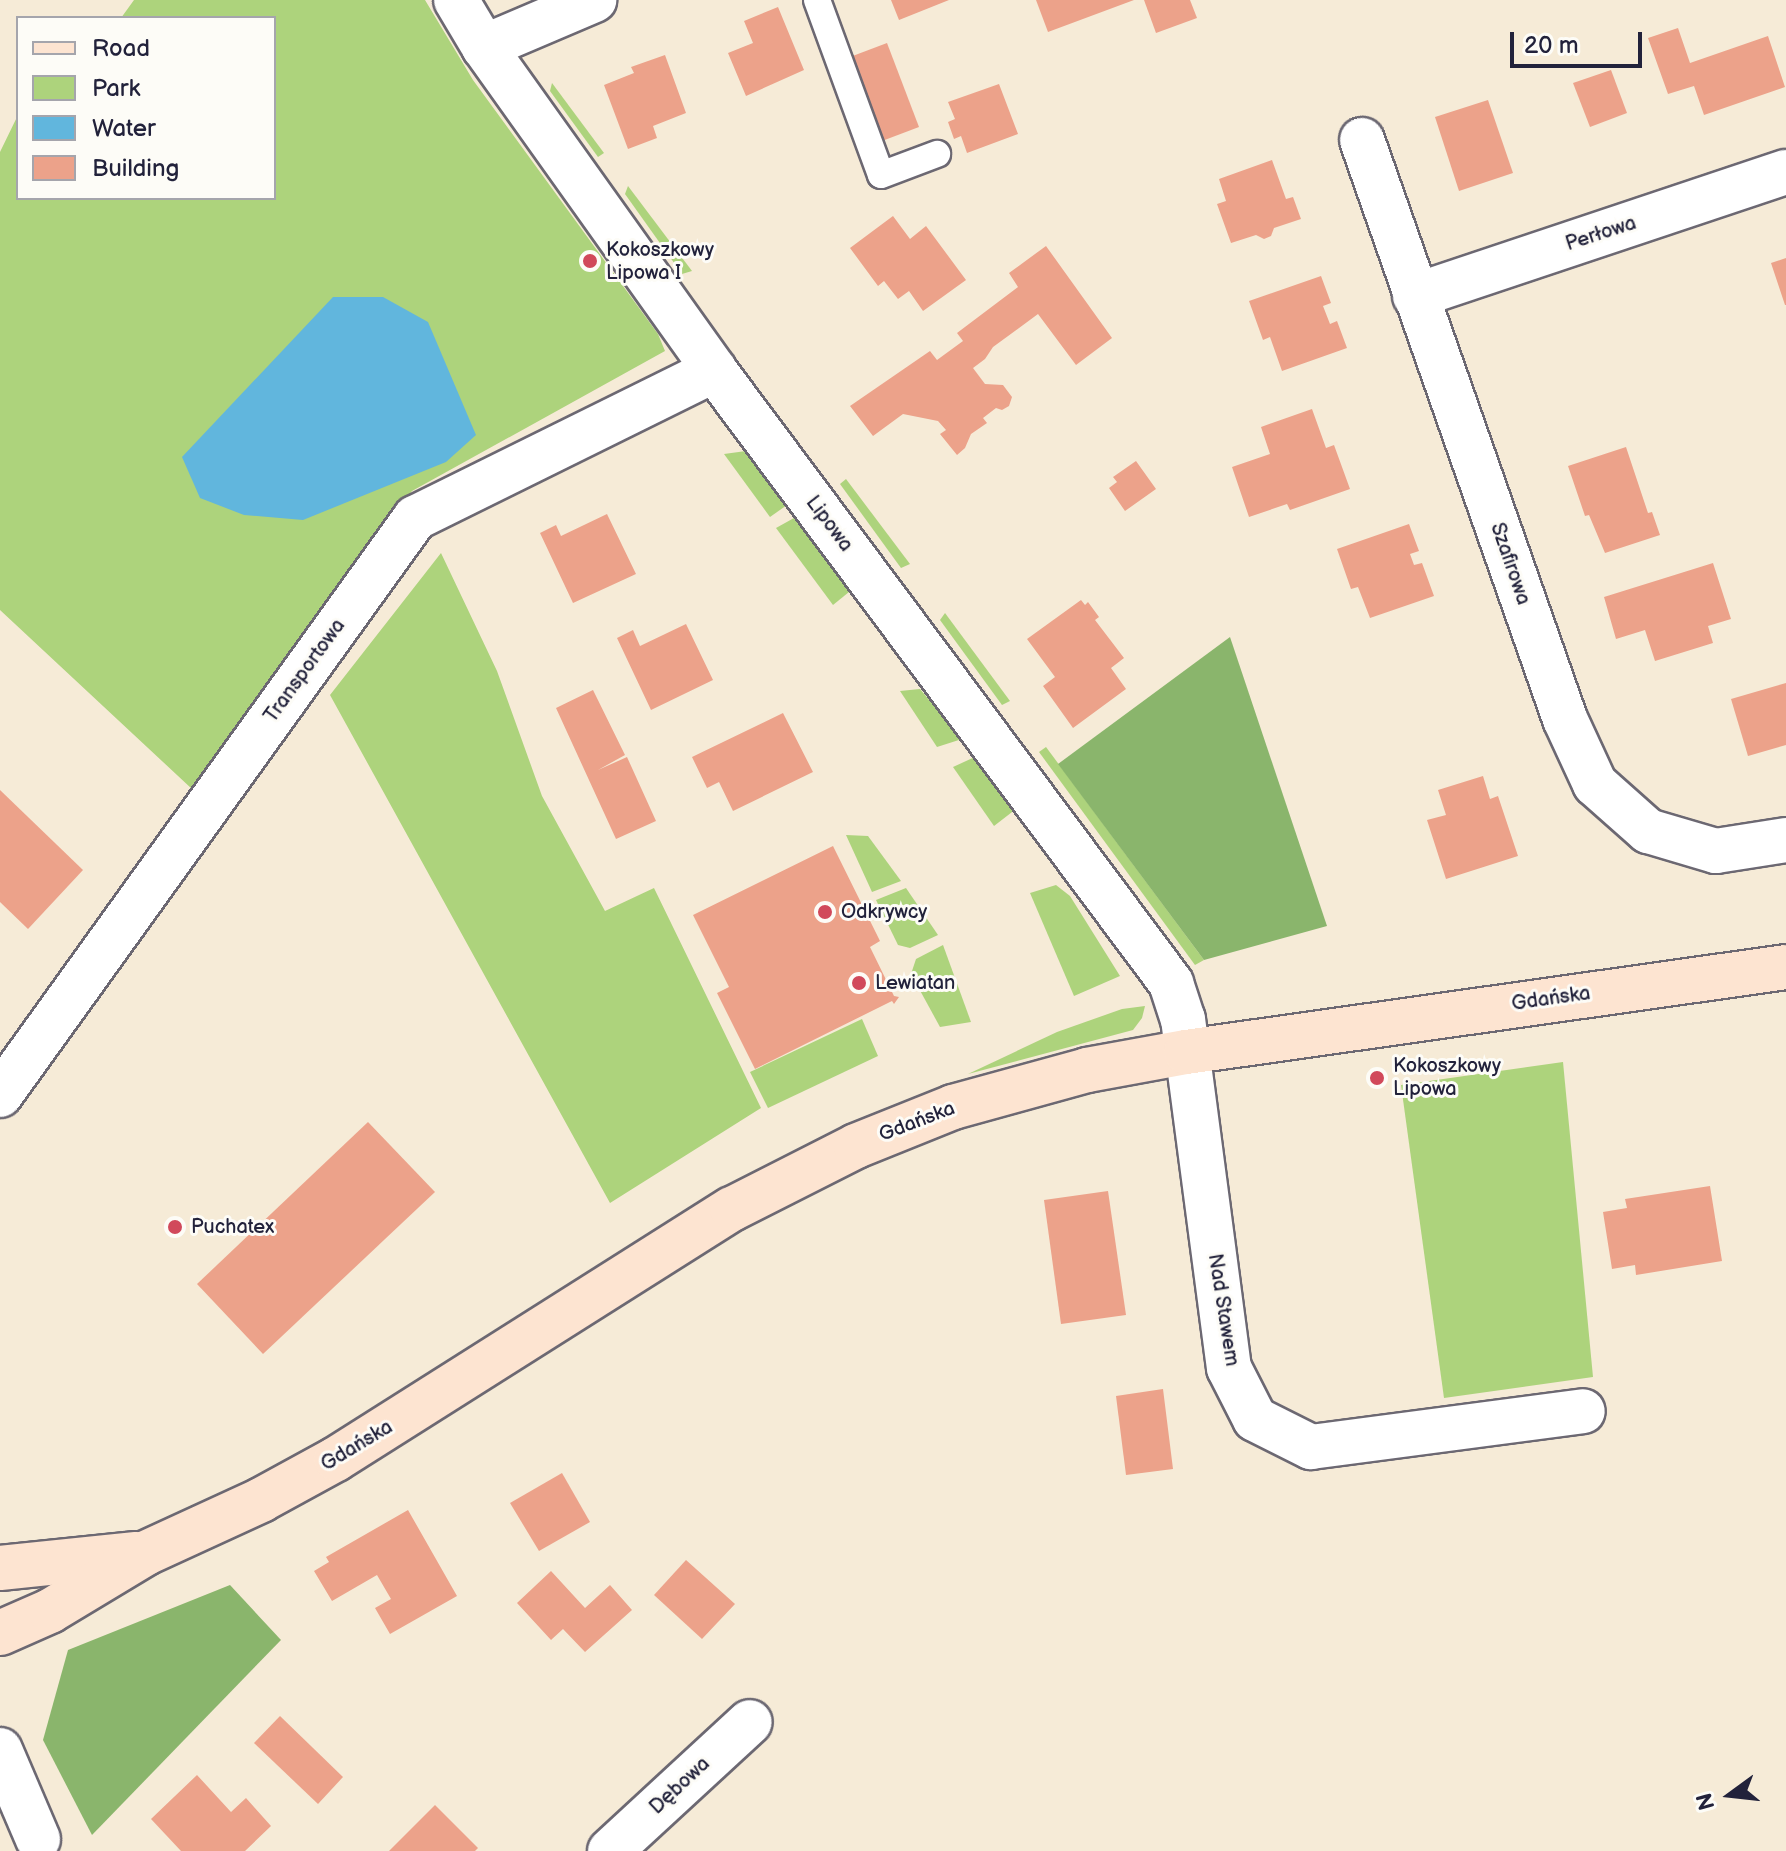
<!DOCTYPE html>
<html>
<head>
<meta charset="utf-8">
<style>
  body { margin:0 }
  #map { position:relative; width:1786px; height:1851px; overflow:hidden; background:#f6ebd7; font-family:"Balsamiq Sans",sans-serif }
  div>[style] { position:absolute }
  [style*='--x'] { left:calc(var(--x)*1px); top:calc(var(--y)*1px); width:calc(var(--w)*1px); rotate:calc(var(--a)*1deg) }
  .green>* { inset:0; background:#add37c }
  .forest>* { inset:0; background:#8ab56c }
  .water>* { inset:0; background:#61b6dd }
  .building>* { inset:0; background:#eca28a }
  .roads { filter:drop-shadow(2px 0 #6c6872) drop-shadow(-2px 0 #6c6872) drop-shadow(0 2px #6c6872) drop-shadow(0 -2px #6c6872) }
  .service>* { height:26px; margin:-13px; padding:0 13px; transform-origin:13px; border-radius:13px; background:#fff }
  .minor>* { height:44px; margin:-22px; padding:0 22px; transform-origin:22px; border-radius:22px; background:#fff }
  .secondary>* { height:44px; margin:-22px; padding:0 22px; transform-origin:22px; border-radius:22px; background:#fde4d1 }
  .dots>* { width:22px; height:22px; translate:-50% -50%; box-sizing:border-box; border:4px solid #fdfcf7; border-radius:50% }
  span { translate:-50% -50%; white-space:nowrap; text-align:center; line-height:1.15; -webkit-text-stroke:6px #fdfcf7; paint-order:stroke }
  .street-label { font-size:20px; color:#22223b }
  .poi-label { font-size:20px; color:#22223b }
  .left { translate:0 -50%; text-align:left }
  .legend { position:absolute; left:16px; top:16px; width:260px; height:184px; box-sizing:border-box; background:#fdfcf7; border:2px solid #a5a5ac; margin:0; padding:10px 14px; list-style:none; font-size:24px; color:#22223b }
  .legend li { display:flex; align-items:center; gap:16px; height:40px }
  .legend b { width:40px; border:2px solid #a5a5ac }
  .north { position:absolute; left:1690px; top:1755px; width:80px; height:80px; -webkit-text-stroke:6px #fdfcf7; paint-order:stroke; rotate:255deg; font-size:22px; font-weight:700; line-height:32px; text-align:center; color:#22223b }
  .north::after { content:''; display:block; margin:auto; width:28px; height:36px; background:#22223b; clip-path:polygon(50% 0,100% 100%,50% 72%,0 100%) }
  .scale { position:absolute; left:1510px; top:32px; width:132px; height:36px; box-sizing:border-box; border:4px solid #22223b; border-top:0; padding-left:10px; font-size:24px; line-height:28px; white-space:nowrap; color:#22223b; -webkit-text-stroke:6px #fdfcf7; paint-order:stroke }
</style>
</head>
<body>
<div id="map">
  <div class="green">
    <i style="clip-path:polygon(134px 0,425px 0,473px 80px,658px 334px,665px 351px,412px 491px,192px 789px,0 610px,0 152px,18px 115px,18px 198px,274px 198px,274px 18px,121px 18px)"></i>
    <i style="clip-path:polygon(552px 83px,604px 153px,598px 157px,550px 91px)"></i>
    <i style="clip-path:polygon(628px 186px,692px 271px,682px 274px,625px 194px)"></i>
    <i style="clip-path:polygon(746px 451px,787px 505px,770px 517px,724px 454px)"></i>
    <i style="clip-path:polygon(846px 479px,910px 564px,901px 568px,840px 484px)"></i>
    <i style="clip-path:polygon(794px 518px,849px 592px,833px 605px,776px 528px)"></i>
    <i style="clip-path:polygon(441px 553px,497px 671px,542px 796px,605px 911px,654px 888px,761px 1108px,610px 1203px,330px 695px)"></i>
    <i style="clip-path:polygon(945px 613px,1010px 701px,1002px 705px,940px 620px)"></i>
    <i style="clip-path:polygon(920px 689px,962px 739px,937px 747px,900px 691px)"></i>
    <i style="clip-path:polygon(1046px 747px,1204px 960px,1195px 965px,1039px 752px)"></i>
    <i style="clip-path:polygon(977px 756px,1016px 809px,994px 826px,953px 767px)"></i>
    <i style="clip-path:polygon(846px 835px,868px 836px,901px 881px,872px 892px)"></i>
    <i style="clip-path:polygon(1056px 885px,1070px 896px,1120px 976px,1074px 996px,1030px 893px)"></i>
    <i style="clip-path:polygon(906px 888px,938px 935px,910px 948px,898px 945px,876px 900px)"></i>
    <i style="clip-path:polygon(943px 945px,971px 1022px,940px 1027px,911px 974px,916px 959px)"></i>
    <i style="clip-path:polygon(1145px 1006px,1142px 1018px,1133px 1030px,968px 1074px,1057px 1032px,1122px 1009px)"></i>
    <i style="clip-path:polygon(862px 1019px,878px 1056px,768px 1108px,750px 1072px)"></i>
    <i style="clip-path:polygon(1563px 1062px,1593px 1377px,1444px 1398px,1401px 1085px)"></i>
  </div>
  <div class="forest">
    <i style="clip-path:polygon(1230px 637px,1327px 926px,1204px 960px,1058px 764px)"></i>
    <i style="clip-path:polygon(230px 1585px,281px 1640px,92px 1835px,43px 1740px,68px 1650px)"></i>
  </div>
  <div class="water">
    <i style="clip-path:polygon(333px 297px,383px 297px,428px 322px,476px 435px,446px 462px,303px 520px,244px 515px,200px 498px,182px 457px)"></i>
  </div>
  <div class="building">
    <i style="clip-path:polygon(891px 0,949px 0,899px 20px)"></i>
    <i style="clip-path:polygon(1036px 0,1134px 0,1048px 32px)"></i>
    <i style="clip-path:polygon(1144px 0,1190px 0,1197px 18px,1156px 33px)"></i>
    <i style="clip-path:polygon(778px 7px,804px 70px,746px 96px,728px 53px,753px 43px,744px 21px)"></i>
    <i style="clip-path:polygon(1678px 28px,1690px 63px,1768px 36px,1785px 87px,1704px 115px,1694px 86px,1668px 94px,1648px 38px)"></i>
    <i style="clip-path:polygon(887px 43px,919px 127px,882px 141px,850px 57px)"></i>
    <i style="clip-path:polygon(665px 55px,686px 113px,653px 126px,657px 138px,628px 149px,604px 85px,634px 73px,631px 67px)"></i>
    <i style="clip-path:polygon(1611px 70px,1627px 113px,1590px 127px,1573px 83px)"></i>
    <i style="clip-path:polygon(999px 84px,1018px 134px,967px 153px,961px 136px,954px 139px,948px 122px,955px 119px,948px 102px)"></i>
    <i style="clip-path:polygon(1488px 100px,1513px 173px,1459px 191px,1435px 117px)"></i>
    <i style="clip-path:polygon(1272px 160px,1286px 199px,1293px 197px,1301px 219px,1274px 228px,1271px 236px,1264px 239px,1256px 235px,1231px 243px,1217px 204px,1226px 201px,1219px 179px)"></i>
    <i style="clip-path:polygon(893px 216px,910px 239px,926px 226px,966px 280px,923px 311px,909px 291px,898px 299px,884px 281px,878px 286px,850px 248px)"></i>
    <i style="clip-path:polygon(1046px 246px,1112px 338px,1076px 365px,1038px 314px,993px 347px,985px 359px,973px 368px,985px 384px,1003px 385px,1012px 397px,1009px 406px,1002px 410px,996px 408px,983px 418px,987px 423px,971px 434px,965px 448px,957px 455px,940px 434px,946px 430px,938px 421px,903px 414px,873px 436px,850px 406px,930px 351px,937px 360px,963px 341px,957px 333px,1018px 287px,1009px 273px)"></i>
    <i style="clip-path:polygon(1786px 258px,1786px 305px,1785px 305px,1771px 263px)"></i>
    <i style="clip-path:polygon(1321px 276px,1331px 303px,1323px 306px,1330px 324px,1337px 321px,1347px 348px,1282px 371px,1270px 337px,1263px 340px,1249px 301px)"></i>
    <i style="clip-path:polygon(1312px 409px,1326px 448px,1334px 445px,1350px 489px,1290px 510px,1287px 504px,1249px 517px,1232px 467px,1270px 454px,1261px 427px)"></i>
    <i style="clip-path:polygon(1626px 447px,1648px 513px,1652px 512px,1660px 535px,1605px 553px,1589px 515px,1585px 516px,1568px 466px)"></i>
    <i style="clip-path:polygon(1136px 461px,1156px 489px,1125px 511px,1109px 488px,1117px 482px,1113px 477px)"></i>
    <i style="clip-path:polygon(607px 514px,636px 574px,573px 603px,540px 533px,556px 525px,561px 536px)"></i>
    <i style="clip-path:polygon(1409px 524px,1419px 551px,1410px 554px,1414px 565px,1422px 563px,1434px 596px,1370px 618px,1358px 587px,1351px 589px,1337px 549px)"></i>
    <i style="clip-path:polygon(1713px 563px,1731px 619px,1708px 626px,1713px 643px,1655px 661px,1645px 630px,1616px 639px,1604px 597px)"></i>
    <i style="clip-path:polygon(1081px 600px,1085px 605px,1088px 602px,1099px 617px,1095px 620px,1124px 658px,1111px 668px,1126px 689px,1073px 728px,1043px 686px,1055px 677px,1027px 639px)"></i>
    <i style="clip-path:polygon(686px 624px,713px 680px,651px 710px,617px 638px,633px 630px,640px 646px)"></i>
    <i style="clip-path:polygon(1786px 683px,1786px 745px,1748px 756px,1731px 699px)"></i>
    <i style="clip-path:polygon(593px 690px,625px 755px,598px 770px,627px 757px,656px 821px,616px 839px,556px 708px)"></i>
    <i style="clip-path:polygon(783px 713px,813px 772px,733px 811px,719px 782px,707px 788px,692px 757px)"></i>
    <i style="clip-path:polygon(1483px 776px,1490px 799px,1498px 796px,1518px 856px,1446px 879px,1427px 820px,1446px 815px,1438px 790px)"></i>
    <i style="clip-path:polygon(0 790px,83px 870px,28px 929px,0 902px)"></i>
    <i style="clip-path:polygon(833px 846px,880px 941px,870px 947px,894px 996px,899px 997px,894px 1004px,892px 1001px,755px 1069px,717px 993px,729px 987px,693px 915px)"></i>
    <i style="clip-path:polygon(368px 1122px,435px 1192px,263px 1354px,197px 1284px)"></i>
    <i style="clip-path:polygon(1710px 1186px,1722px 1261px,1636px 1275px,1635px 1265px,1612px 1269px,1603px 1212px,1627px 1208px,1625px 1199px)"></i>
    <i style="clip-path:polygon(1108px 1191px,1126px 1315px,1061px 1324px,1044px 1200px)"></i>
    <i style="clip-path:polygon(1163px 1389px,1173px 1469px,1126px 1475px,1116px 1396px)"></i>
    <i style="clip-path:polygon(562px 1473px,590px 1522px,539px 1551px,510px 1503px)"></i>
    <i style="clip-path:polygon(408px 1510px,457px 1596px,390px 1634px,375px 1608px,391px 1599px,377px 1575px,332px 1601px,314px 1571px,329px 1562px,326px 1557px)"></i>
    <i style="clip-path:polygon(686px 1560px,735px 1604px,702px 1639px,654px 1595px)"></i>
    <i style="clip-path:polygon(551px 1571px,585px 1608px,610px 1585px,632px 1610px,585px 1652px,563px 1629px,551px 1640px,517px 1603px)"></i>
    <i style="clip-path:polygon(280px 1716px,343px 1777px,318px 1804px,254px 1743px)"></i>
    <i style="clip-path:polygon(197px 1775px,231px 1812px,246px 1798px,271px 1826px,245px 1851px,181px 1851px,151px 1819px)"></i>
    <i style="clip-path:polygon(435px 1805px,478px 1848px,475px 1851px,389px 1851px)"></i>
  </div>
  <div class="roads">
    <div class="service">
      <i style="--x:817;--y:0;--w:186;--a:69.9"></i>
      <i style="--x:881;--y:175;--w:60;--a:-20.6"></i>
    </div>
    <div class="minor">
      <i style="--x:456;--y:0;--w:55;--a:59.2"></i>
      <i style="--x:484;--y:47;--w:397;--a:54.5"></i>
      <i style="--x:714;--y:370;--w:765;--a:53.29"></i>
      <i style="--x:1171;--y:983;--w:38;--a:72"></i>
      <i style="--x:1183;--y:1019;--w:352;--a:82.5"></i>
      <i style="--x:1229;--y:1368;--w:57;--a:63"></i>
      <i style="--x:1255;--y:1419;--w:63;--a:26.6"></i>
      <i style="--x:1311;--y:1447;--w:274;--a:-7.5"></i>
      <i style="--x:484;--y:47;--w:120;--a:-23.1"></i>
      <i style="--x:1362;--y:140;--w:614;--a:70.68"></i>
      <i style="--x:1565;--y:719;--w:72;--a:65.2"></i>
      <i style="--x:1595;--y:784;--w:71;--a:41.6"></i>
      <i style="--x:1648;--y:831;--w:71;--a:16.4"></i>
      <i style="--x:1716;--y:851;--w:71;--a:-8.9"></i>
      <i style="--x:1415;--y:296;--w:391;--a:-18.5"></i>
      <i style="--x:0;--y:1095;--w:711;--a:-54.27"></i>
      <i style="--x:415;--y:518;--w:334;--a:-26.3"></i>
      <i style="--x:0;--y:1750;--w:97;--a:66.9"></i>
      <i style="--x:610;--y:1851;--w:190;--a:-42.7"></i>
    </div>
    <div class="secondary">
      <i style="--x:0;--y:1568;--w:137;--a:-5.9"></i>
      <i style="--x:0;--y:1633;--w:55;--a:-23.7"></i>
      <i style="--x:50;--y:1611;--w:112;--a:-31.1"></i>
      <i style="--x:146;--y:1553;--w:127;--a:-24.7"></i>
      <i style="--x:261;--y:1500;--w:85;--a:-28.7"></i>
      <i style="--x:336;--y:1459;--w:468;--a:-32.3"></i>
      <i style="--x:732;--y:1209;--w:139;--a:-26.9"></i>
      <i style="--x:856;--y:1146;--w:105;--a:-21.9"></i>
      <i style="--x:953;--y:1107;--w:139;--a:-15.4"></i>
      <i style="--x:1087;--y:1070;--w:101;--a:-10.3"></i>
      <i style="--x:1186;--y:1052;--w:606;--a:-8.06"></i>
    </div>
  </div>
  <div class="dots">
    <i style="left:590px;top:261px;background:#d1495b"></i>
    <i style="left:825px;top:912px;background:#d1495b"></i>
    <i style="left:859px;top:983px;background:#d1495b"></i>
    <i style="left:1377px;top:1078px;background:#d1495b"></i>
    <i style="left:175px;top:1227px;background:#d1495b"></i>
  </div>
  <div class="street-label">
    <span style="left:1601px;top:234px;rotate:-18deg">Perłowa</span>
    <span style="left:829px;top:524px;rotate:53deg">Lipowa</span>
    <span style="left:1510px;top:564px;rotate:71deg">Szafirowa</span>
    <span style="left:305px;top:671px;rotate:-54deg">Transportowa</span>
    <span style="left:1551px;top:999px;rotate:-8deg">Gdańska</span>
    <span style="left:917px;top:1122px;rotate:-21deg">Gdańska</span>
    <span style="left:1223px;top:1310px;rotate:81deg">Nad Stawem</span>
    <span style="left:357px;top:1446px;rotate:-31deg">Gdańska</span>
    <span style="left:680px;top:1786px;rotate:-43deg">Dębowa</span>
  </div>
  <div class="poi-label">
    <span class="left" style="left:606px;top:262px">Kokoszkowy<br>Lipowa I</span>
    <span class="left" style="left:841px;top:912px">Odkrywcy</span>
    <span class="left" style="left:875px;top:983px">Lewiatan</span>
    <span class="left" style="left:1393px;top:1078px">Kokoszkowy<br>Lipowa</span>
    <span class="left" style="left:191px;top:1227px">Puchatex</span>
  </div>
  <ul class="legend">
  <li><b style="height:10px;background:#fde4d1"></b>Road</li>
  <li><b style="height:22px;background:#add37c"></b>Park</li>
  <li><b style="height:22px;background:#61b6dd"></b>Water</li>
  <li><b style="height:22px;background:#eca28a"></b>Building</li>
  </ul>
  <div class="north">N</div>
  <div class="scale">20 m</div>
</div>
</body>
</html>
